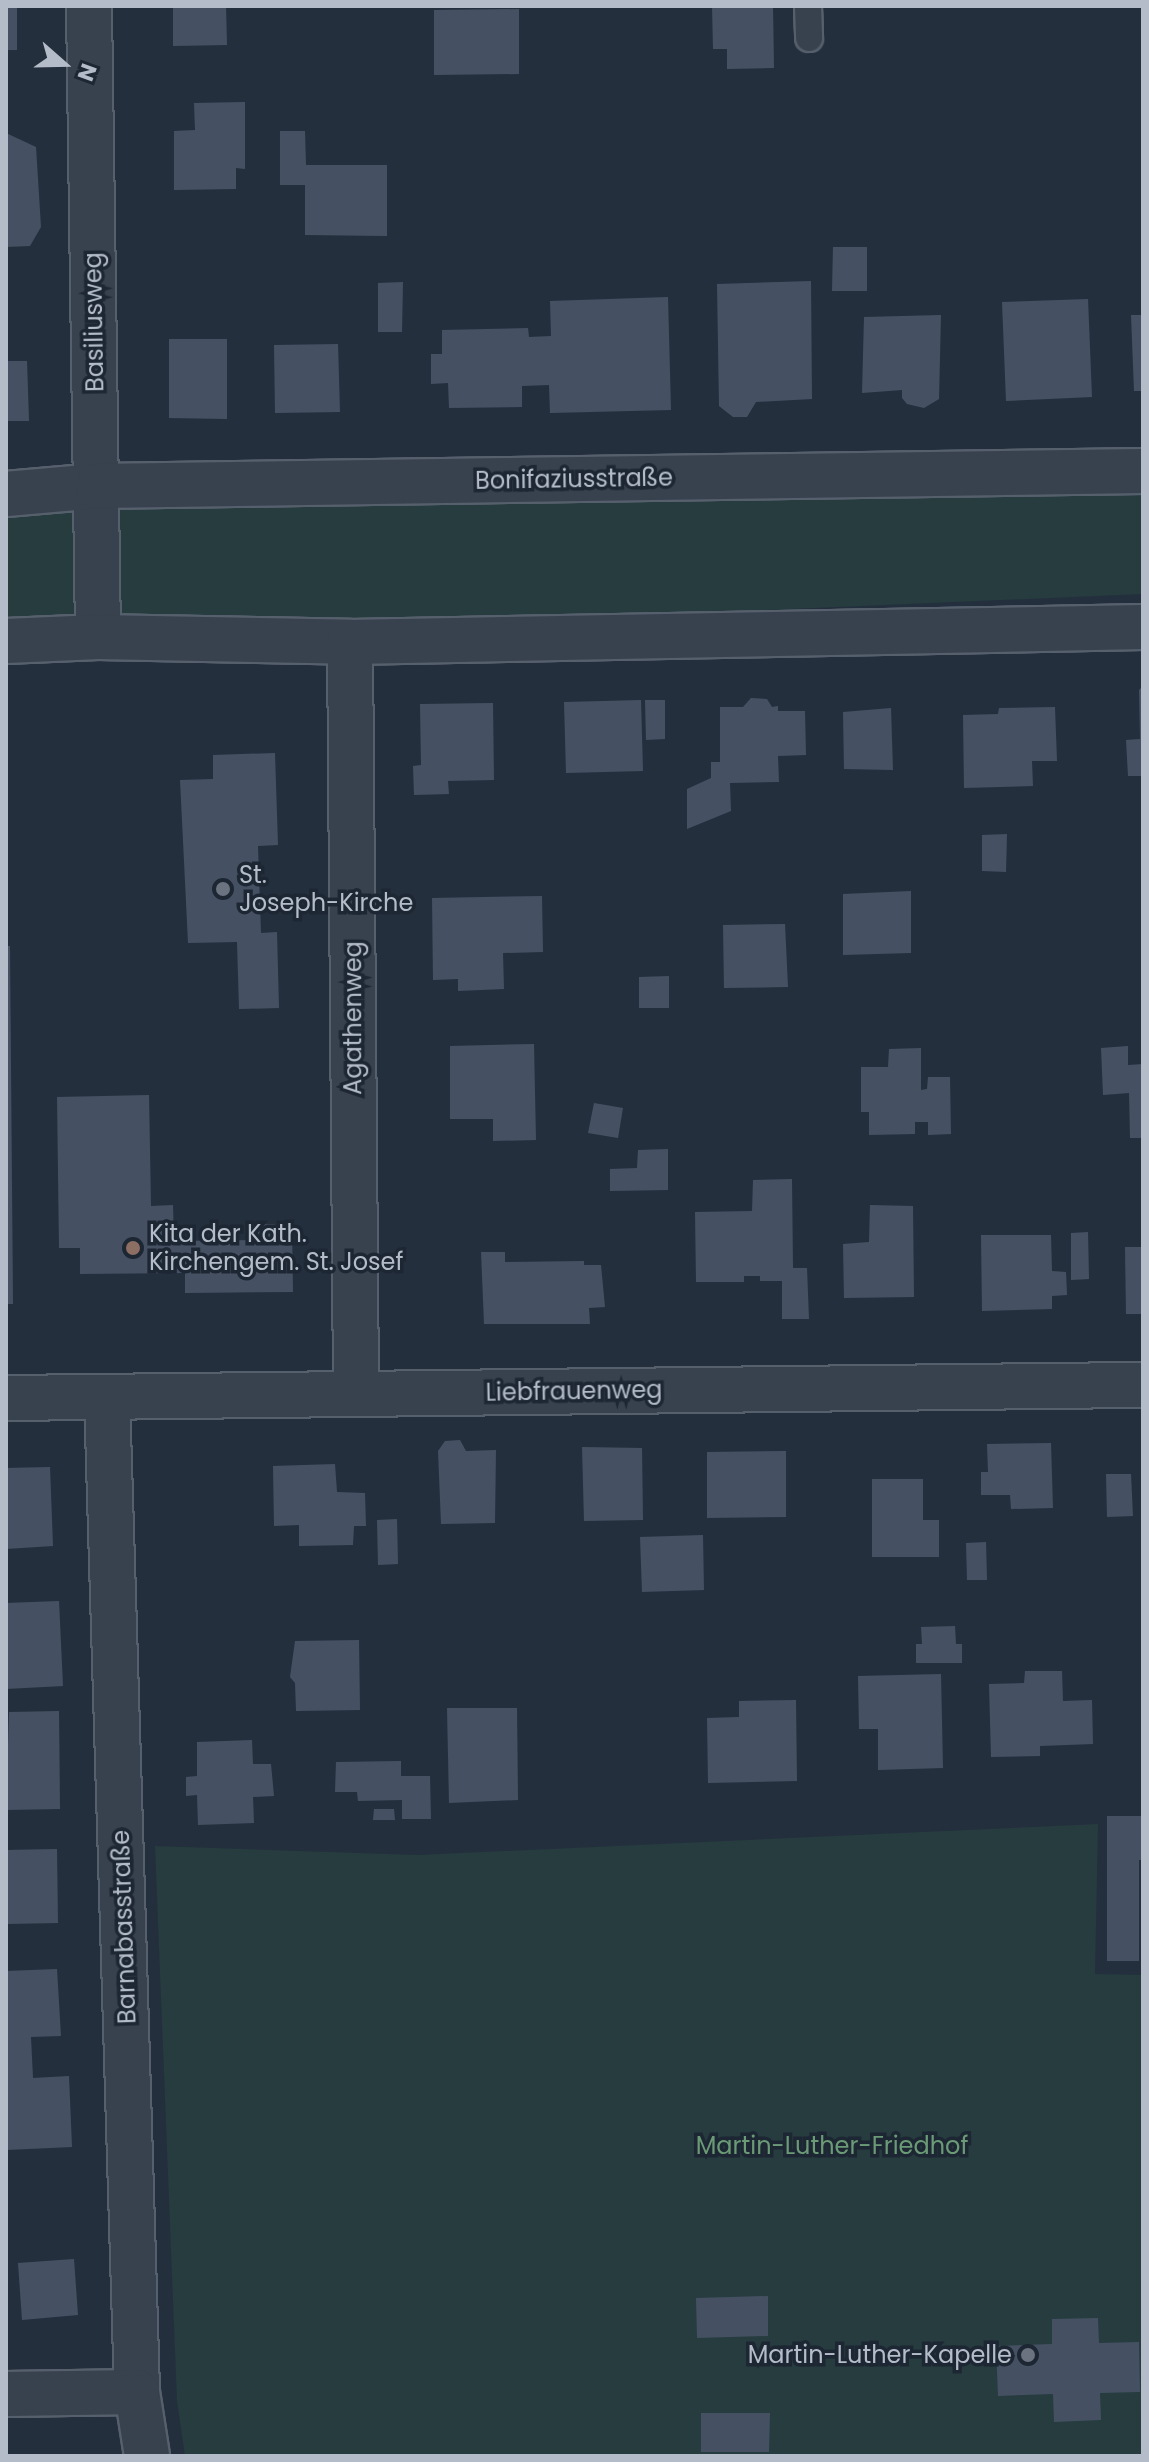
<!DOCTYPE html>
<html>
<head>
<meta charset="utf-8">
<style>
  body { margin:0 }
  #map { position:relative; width:1149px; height:2462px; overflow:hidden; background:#242f3e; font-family:Poppins,sans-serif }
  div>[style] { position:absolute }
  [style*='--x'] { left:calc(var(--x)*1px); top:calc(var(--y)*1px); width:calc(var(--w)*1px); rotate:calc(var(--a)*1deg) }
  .green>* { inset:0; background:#263c3f }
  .building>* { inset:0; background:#455162 }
  .roads { filter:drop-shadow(2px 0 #565f6c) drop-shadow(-2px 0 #565f6c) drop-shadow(0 2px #565f6c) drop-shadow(0 -2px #565f6c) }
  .service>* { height:26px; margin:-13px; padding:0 13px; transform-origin:13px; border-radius:13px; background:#38414e }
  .minor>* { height:44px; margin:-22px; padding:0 22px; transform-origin:22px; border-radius:22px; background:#38414e }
  .dots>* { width:22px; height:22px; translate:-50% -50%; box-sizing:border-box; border:4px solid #1d2633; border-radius:50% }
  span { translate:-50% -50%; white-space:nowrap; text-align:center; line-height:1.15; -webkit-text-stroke:7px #1d2633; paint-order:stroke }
  .street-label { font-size:24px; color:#b4bcc9 }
  .poi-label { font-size:24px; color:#b4bcc9 }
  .left { translate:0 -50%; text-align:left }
  .right { translate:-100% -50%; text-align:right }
  .park-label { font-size:24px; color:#6b9a76 }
  .frame { position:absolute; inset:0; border:8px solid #b4bcc9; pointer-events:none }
  .north { position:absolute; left:24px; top:24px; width:80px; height:80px; -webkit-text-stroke:6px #1d2633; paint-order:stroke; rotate:110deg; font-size:22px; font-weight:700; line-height:32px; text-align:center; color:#b4bcc9 }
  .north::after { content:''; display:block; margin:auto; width:28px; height:36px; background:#b4bcc9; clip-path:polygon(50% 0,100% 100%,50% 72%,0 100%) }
</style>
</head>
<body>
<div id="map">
  <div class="green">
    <i style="clip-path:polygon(1143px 492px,1143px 594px,344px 628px,6px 632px,6px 507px)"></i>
    <i style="clip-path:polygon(1098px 1824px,1095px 1974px,1143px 1975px,1143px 2456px,185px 2456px,177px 2401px,155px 1846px,418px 1855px)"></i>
  </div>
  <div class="building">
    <i style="clip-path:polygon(6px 6px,17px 6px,17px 50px,6px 50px)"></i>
    <i style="clip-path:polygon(173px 6px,226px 6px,227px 45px,173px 46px)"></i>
    <i style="clip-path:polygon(712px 6px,773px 6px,774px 68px,727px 69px,727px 49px,713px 49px)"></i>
    <i style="clip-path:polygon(519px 9px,519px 74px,434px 75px,434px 10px)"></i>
    <i style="clip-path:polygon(245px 102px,245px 169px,236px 168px,236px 189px,174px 190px,174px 131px,195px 130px,194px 103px)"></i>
    <i style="clip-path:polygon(280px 131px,305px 131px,306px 165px,387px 165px,387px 236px,305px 235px,305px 185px,280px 185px)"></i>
    <i style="clip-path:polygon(6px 133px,36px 147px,41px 227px,30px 246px,6px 247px)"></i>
    <i style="clip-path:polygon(833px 247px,867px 247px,867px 291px,832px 291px)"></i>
    <i style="clip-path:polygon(811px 281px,812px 399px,756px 402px,747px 417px,733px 417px,719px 406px,717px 284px)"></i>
    <i style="clip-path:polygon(403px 282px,402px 332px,378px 332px,378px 283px)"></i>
    <i style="clip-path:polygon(668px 297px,671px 410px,550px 413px,549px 385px,522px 386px,522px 407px,449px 408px,448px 383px,431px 384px,431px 354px,442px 354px,442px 330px,528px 328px,529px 337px,551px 336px,550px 301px)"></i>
    <i style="clip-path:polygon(1088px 299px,1092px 397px,1006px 401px,1002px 302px)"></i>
    <i style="clip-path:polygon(941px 315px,939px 399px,924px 408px,907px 404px,902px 398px,902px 390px,862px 393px,864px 317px)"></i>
    <i style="clip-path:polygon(1131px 315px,1143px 315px,1143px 391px,1134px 391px)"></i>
    <i style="clip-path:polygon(169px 339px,227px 339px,227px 419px,169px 418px)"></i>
    <i style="clip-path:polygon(338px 344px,340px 412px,275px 413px,274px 345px)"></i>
    <i style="clip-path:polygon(6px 361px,27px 361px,29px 421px,6px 421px)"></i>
    <i style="clip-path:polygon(1143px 686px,1143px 776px,1128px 776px,1126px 740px,1140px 739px,1139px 690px)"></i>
    <i style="clip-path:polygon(751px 698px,767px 699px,772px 707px,778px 706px,778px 711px,805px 711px,806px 755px,778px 756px,779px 782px,730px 783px,731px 811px,687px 829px,687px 789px,711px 778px,711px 762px,720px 762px,720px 707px,743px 707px)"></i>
    <i style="clip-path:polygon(641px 700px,643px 771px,566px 773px,564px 702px)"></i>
    <i style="clip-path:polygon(645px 700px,665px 700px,665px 739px,646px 740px)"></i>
    <i style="clip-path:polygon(493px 703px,494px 780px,448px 781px,449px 794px,414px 795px,413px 766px,421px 765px,420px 704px)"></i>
    <i style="clip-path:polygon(1055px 707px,1057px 761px,1032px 761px,1033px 786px,964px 788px,963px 715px,998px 714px,999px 708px)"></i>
    <i style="clip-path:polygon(891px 708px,893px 770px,844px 769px,843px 712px)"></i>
    <i style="clip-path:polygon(275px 753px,278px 845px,258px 846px,261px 933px,277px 932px,279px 1008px,239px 1009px,237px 942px,188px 943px,180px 780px,213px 779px,213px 755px)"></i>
    <i style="clip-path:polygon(1007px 834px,1006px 872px,982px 871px,982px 835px)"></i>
    <i style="clip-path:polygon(911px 891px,911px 953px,843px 955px,843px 894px)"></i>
    <i style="clip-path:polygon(542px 896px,543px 952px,503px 953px,504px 989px,458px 991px,458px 979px,433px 980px,432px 898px)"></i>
    <i style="clip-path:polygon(785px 924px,788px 987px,724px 988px,723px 925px)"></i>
    <i style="clip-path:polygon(6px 946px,10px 946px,13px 1304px,6px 1304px)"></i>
    <i style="clip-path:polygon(669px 976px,669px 1008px,639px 1008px,639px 977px)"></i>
    <i style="clip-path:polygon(534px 1044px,536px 1140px,493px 1141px,493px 1119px,450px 1119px,450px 1046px)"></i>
    <i style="clip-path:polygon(1128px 1046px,1128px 1065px,1143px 1064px,1143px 1138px,1130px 1138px,1129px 1093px,1103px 1095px,1101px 1048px)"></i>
    <i style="clip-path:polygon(921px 1048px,921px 1090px,927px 1089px,928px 1077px,950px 1077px,951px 1134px,928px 1135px,928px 1122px,915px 1122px,915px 1134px,869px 1135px,869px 1112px,861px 1112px,861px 1067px,888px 1067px,889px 1049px)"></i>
    <i style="clip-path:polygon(149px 1095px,151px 1206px,173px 1205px,174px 1241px,258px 1240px,257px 1224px,292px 1224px,293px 1292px,185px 1293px,185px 1273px,80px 1274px,80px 1248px,59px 1248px,57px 1097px)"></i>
    <i style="clip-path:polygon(594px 1103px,623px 1108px,618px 1138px,588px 1133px)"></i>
    <i style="clip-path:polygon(668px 1149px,668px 1190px,610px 1191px,610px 1169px,637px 1168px,638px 1150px)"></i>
    <i style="clip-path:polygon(792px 1179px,793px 1268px,807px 1268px,809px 1319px,782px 1319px,782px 1281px,760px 1281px,760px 1276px,744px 1276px,744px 1282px,696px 1282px,695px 1212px,752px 1211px,753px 1180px)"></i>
    <i style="clip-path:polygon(870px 1205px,913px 1206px,914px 1297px,844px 1298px,843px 1244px,869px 1242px)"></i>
    <i style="clip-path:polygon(1088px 1232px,1089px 1279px,1071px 1280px,1071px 1233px)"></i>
    <i style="clip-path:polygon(981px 1235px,1051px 1235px,1052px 1271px,1066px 1272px,1067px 1295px,1052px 1296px,1052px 1309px,982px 1311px)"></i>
    <i style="clip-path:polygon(1125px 1247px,1143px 1247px,1143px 1314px,1126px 1314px)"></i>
    <i style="clip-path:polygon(481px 1252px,505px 1252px,505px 1262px,584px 1261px,584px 1265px,601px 1265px,605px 1307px,589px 1308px,590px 1324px,484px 1324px)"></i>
    <i style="clip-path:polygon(460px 1440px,466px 1451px,496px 1450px,495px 1523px,441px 1524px,438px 1451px,445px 1441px)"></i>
    <i style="clip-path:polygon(1051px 1443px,1053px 1508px,1011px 1509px,1010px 1495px,981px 1495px,981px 1472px,988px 1472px,987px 1444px)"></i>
    <i style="clip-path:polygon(582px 1447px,642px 1448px,643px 1520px,584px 1521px)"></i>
    <i style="clip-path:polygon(786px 1451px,786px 1517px,707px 1518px,707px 1452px)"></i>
    <i style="clip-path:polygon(335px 1464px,337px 1492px,365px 1493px,366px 1526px,354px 1526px,353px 1545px,299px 1546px,299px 1525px,274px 1526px,273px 1466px)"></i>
    <i style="clip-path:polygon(50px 1467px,53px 1546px,6px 1549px,6px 1468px)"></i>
    <i style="clip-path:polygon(1106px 1474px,1131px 1474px,1133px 1516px,1107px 1517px)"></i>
    <i style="clip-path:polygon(872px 1479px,923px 1479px,923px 1520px,939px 1520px,939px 1557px,872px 1557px)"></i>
    <i style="clip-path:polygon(397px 1519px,398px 1564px,378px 1565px,377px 1520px)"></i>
    <i style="clip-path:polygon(703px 1535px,704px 1590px,642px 1592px,640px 1537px)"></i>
    <i style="clip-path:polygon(986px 1542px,987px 1580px,967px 1580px,966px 1543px)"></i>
    <i style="clip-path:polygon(59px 1601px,63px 1686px,6px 1689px,6px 1603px)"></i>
    <i style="clip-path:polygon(955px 1626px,956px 1644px,962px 1644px,962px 1663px,916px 1663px,916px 1644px,922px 1644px,921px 1627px)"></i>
    <i style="clip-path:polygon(359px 1640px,360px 1710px,296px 1711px,295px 1683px,290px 1677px,295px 1641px)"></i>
    <i style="clip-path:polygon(1025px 1671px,1062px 1671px,1063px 1701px,1092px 1700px,1093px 1744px,1040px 1746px,1040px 1756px,991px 1757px,989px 1684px,1024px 1683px)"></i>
    <i style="clip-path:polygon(941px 1674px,943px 1768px,878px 1770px,878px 1729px,859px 1729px,858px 1676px)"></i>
    <i style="clip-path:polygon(796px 1700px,797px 1781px,708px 1783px,707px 1718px,739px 1717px,739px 1701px)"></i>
    <i style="clip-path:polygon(447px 1708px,517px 1708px,518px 1800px,449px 1803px)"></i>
    <i style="clip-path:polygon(59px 1711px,60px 1809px,6px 1810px,9px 1712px)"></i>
    <i style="clip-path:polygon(252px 1740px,253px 1764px,271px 1764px,274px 1796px,253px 1797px,254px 1823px,198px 1825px,197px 1795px,186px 1796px,186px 1777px,197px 1776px,197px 1742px)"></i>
    <i style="clip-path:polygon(401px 1761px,401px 1776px,430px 1776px,431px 1819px,402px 1819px,402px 1800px,358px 1801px,357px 1792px,335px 1792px,336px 1762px)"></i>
    <i style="clip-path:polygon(374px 1809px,394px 1809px,395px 1820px,373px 1820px)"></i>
    <i style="clip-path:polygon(1107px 1816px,1143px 1816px,1143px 1860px,1139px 1860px,1139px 1961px,1107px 1961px)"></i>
    <i style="clip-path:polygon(57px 1849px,58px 1923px,6px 1924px,6px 1850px)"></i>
    <i style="clip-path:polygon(57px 1969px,61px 2036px,31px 2037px,33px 2078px,69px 2076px,72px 2147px,6px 2150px,6px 1971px)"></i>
    <i style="clip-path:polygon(74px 2259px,78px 2315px,22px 2320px,18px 2263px)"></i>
    <i style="clip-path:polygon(768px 2296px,768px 2336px,697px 2338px,696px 2298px)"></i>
    <i style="clip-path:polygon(1098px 2318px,1099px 2343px,1139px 2342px,1140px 2392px,1100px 2393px,1101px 2420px,1054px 2422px,1053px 2394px,998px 2396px,996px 2346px,1052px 2344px,1052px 2319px)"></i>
    <i style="clip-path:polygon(701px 2413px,770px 2413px,769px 2452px,701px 2452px)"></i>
  </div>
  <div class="roads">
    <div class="service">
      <i style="--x:808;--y:6;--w:32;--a:88"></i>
    </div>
    <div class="minor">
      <i style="--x:89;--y:6;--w:631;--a:89.18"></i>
      <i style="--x:6;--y:494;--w:92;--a:-5"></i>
      <i style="--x:98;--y:486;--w:1045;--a:-0.82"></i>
      <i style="--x:6;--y:641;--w:92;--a:-2.5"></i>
      <i style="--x:98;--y:637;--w:252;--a:1.1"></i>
      <i style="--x:350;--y:642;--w:793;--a:-1.08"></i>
      <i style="--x:350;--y:642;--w:752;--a:89.54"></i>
      <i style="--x:107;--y:1397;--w:995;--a:88.27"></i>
      <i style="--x:137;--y:2392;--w:65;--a:81.1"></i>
      <i style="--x:6;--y:1398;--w:1137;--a:-0.66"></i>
      <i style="--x:6;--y:2394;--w:131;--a:-0.9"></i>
    </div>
  </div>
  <div class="dots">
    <i style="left:223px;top:889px;background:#6b7280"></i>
    <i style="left:133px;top:1248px;background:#8d6e63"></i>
    <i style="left:1028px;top:2355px;background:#6b7280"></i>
  </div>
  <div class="street-label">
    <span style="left:94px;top:322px;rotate:-91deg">Basiliusweg</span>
    <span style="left:574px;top:479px;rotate:-1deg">Bonifaziusstraße</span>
    <span style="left:353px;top:1018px;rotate:-90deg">Agathenweg</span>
    <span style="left:574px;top:1391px;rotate:-1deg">Liebfrauenweg</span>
    <span style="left:124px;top:1927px;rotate:-92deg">Barnabasstraße</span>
  </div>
  <div class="poi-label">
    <span class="left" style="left:239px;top:889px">St.<br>Joseph-Kirche</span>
    <span class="left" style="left:149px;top:1248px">Kita der Kath.<br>Kirchengem. St. Josef</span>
    <span class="right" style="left:1012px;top:2355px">Martin-Luther-Kapelle</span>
  </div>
  <div class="park-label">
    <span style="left:832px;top:2146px">Martin-Luther-Friedhof</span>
  </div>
  <div class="frame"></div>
  <div class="north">N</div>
</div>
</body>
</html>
